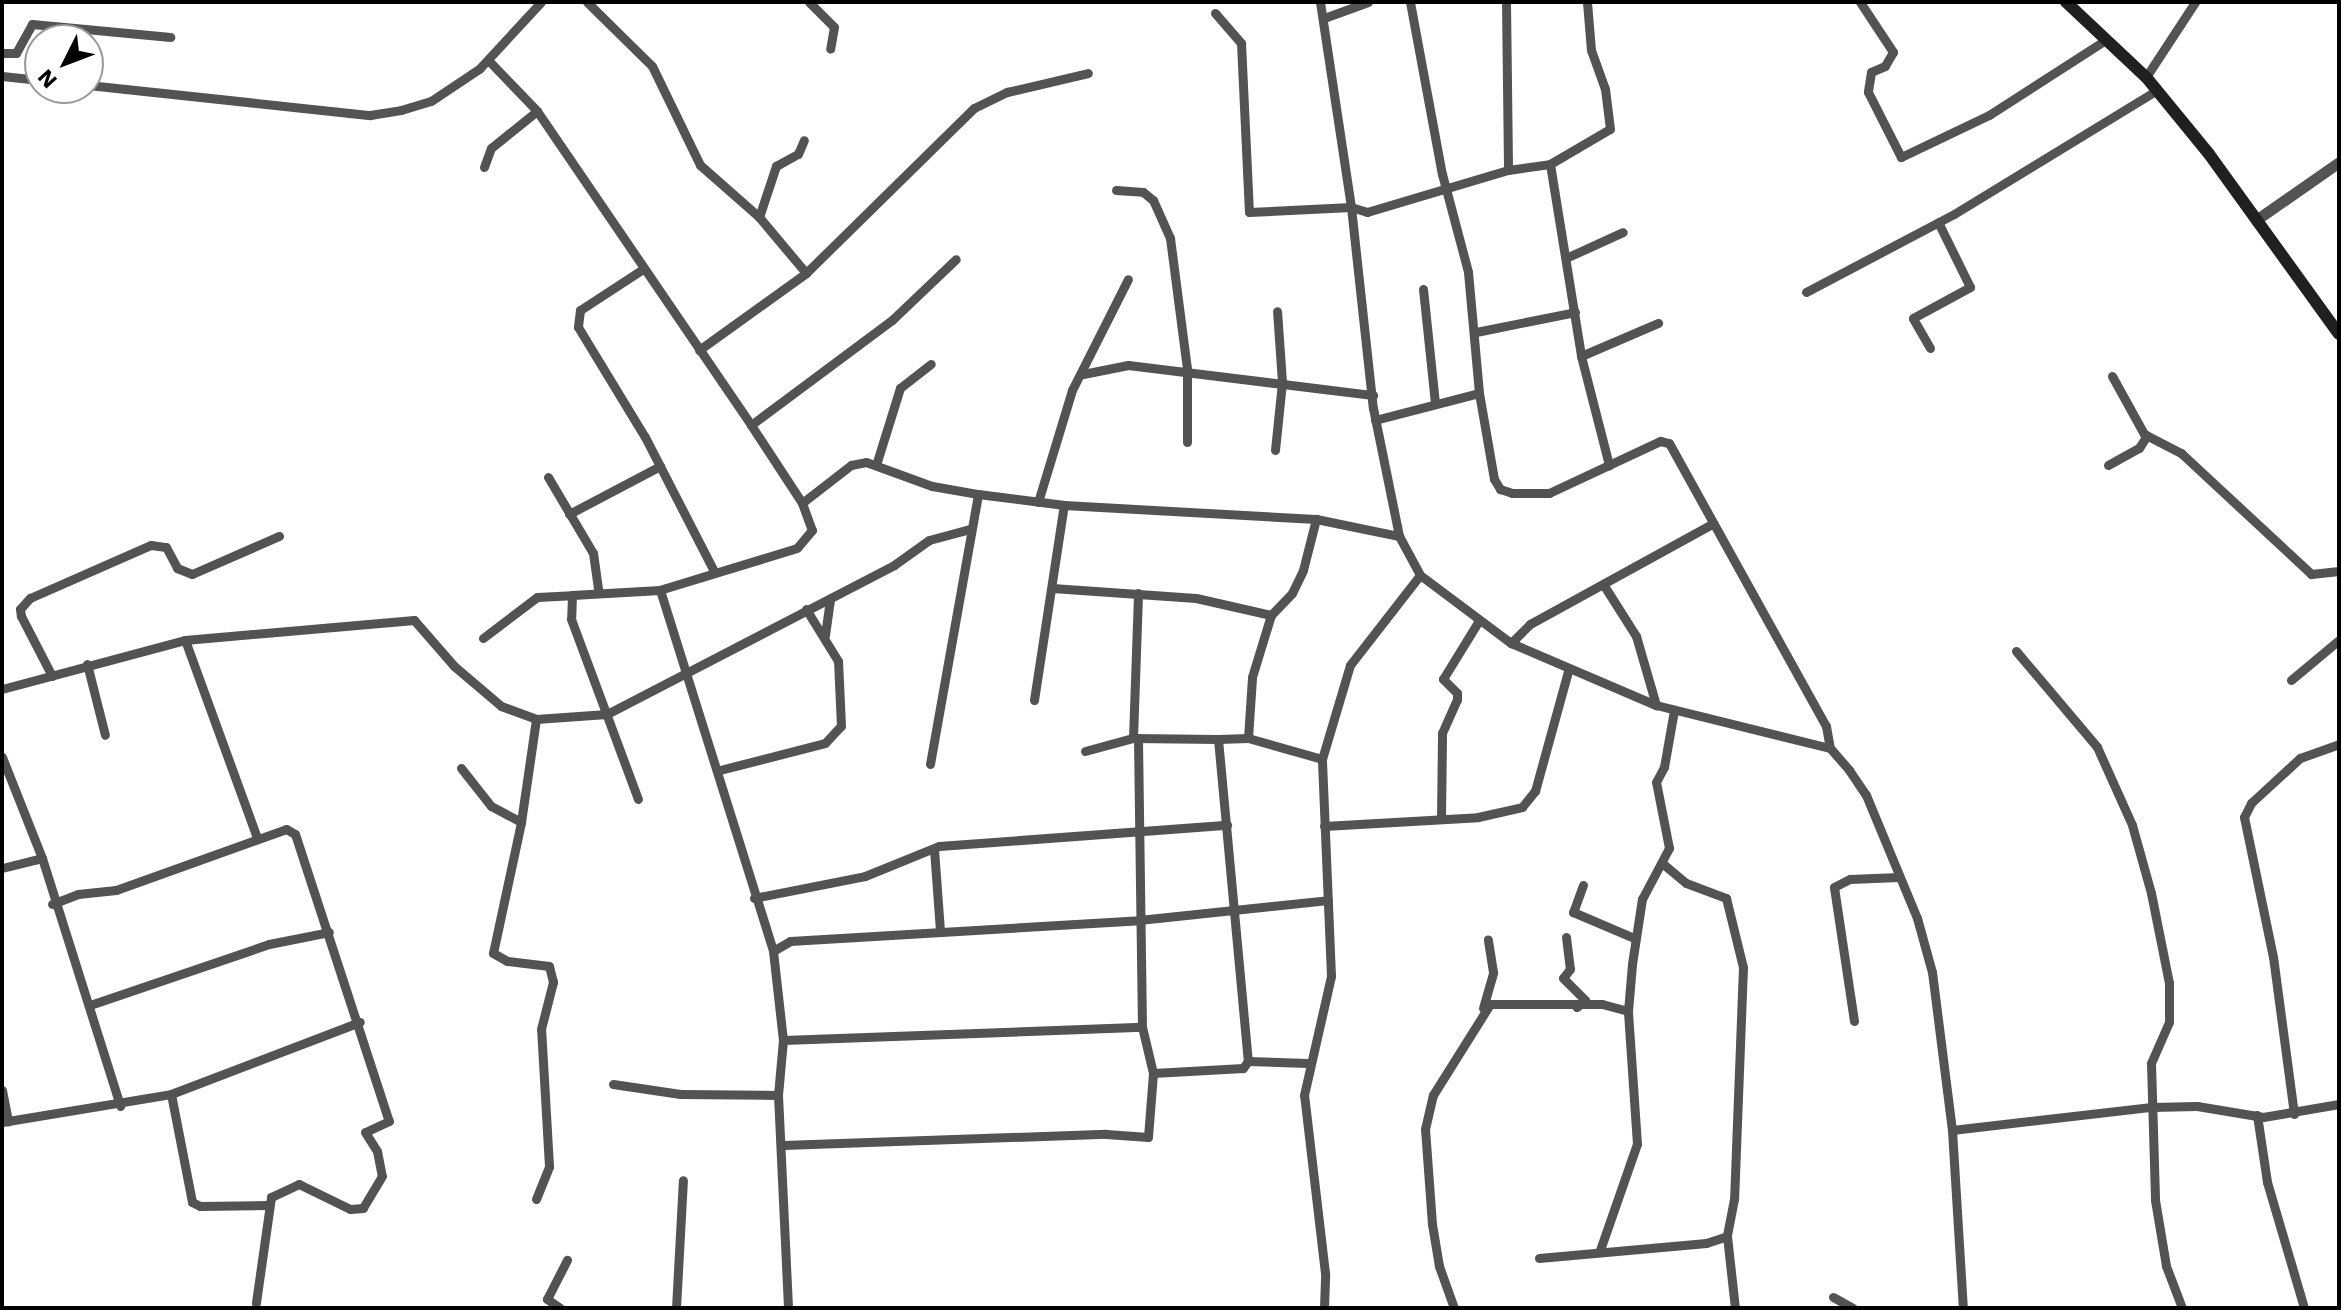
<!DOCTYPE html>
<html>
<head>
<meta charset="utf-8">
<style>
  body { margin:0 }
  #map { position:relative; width:2341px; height:1310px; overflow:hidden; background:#fff; font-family:"Work Sans",sans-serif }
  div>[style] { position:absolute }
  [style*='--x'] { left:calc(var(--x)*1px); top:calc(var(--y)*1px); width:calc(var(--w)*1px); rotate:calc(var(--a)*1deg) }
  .minor>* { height:9px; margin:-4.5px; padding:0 4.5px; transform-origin:4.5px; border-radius:4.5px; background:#535353 }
  .tertiary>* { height:11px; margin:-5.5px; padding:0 5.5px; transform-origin:5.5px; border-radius:5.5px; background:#535353 }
  .secondary>* { height:12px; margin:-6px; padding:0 6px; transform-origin:6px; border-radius:6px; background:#202020 }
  span { translate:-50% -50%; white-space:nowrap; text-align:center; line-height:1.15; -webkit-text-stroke:7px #fff; paint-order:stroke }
  .frame { position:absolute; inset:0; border:4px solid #000; pointer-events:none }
  .north { position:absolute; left:24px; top:24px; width:80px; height:80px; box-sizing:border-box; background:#fff; border:2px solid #999; border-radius:50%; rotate:228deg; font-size:22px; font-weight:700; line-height:32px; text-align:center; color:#000 }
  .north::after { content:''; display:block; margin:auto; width:28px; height:36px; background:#000; clip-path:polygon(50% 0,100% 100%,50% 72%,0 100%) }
</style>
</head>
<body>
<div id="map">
  <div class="minor">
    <i style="--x:587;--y:2;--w:91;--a:44.6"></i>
    <i style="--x:652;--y:66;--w:110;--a:64.1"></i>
    <i style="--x:700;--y:165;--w:79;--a:41.4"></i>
    <i style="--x:759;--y:217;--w:73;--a:50"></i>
    <i style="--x:809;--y:2;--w:35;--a:45"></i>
    <i style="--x:834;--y:27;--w:22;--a:100"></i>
    <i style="--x:1320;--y:2;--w:207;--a:81.4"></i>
    <i style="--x:1351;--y:207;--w:202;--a:83.8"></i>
    <i style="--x:1373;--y:408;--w:131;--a:78.5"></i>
    <i style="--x:1399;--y:536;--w:44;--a:61.7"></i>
    <i style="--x:1420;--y:575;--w:114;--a:36.8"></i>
    <i style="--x:1511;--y:643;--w:158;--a:23.2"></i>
    <i style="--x:1656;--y:705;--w:179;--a:13.9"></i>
    <i style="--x:1830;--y:748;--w:29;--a:49"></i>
    <i style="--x:1849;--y:770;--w:30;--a:56"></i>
    <i style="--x:1866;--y:795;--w:133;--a:67.5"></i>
    <i style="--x:1917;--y:918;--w:56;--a:74.5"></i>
    <i style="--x:1932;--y:972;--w:159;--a:82.8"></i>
    <i style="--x:1952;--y:1130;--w:178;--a:86.5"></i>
    <i style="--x:1410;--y:2;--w:175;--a:79.5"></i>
    <i style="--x:1442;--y:174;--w:101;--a:75.1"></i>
    <i style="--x:1468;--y:272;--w:121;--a:84.8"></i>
    <i style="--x:1479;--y:393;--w:87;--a:80.1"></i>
    <i style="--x:1494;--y:479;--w:12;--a:59"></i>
    <i style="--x:1500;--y:489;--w:13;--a:18"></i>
    <i style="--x:1512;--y:493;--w:37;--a:0"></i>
    <i style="--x:1549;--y:493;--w:123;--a:-25.1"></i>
    <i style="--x:1660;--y:441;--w:9;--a:13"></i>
    <i style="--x:1669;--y:443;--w:324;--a:61"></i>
    <i style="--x:1826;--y:726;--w:22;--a:80"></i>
    <i style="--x:1506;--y:2;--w:168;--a:89.3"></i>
    <i style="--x:1860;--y:2;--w:60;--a:56.6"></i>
    <i style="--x:1893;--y:52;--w:16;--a:120"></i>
    <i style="--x:1885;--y:66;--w:15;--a:157"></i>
    <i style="--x:1871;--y:72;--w:20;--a:99"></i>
    <i style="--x:1868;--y:92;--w:73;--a:63.1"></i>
    <i style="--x:1901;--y:157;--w:98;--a:-25.5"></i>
    <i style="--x:1989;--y:115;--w:140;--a:-32.8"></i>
    <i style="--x:1215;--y:13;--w:40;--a:49"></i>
    <i style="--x:1241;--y:43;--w:169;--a:87.3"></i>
    <i style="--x:1249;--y:212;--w:102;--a:-2.8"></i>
    <i style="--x:1351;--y:207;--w:17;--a:17"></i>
    <i style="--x:1367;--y:212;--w:147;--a:-16.6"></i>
    <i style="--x:1508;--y:170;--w:42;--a:-8.1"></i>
    <i style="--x:1550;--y:164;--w:194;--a:80.8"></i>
    <i style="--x:1581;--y:356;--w:113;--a:75.6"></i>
    <i style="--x:1324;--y:18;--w:47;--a:-20"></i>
    <i style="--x:2;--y:53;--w:14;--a:0"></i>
    <i style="--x:16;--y:53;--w:33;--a:-61"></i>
    <i style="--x:32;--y:24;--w:139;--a:5.4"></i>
    <i style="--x:488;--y:60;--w:71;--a:46.1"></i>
    <i style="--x:537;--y:111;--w:380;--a:55.7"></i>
    <i style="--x:751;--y:425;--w:93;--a:56.8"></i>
    <i style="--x:802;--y:503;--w:29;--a:70"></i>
    <i style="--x:812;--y:530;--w:23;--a:130"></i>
    <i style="--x:797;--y:548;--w:143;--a:163"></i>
    <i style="--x:660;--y:590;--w:88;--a:176.7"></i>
    <i style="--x:572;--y:595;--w:24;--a:92"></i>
    <i style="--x:571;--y:619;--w:192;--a:69.6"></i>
    <i style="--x:2;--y:76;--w:38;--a:6"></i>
    <i style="--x:2146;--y:77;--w:90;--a:-56.8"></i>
    <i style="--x:88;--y:85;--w:284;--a:6.1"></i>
    <i style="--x:370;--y:115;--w:31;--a:-9"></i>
    <i style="--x:401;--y:110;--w:31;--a:-17"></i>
    <i style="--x:431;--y:101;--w:58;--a:-33.7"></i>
    <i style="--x:479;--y:69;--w:91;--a:-47.2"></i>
    <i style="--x:1550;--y:164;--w:69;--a:-30.3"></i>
    <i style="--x:1610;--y:129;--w:40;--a:-97.1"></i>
    <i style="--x:1605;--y:89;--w:41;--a:-109.7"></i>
    <i style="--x:1591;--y:50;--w:48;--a:-94.8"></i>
    <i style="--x:484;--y:167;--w:20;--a:-70"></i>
    <i style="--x:491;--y:148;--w:59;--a:-38.8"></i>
    <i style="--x:1116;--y:190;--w:27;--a:4"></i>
    <i style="--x:1143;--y:192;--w:13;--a:39"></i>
    <i style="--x:1153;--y:200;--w:42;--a:65.9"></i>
    <i style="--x:1170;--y:238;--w:132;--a:82.6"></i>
    <i style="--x:1187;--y:369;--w:73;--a:90"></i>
    <i style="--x:759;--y:217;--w:54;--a:-71.6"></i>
    <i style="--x:776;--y:166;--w:25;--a:-29"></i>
    <i style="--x:798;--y:154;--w:15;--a:-67"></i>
    <i style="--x:1568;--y:257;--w:60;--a:-24.4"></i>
    <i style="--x:643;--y:269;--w:75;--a:146.9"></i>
    <i style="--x:580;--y:310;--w:17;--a:97"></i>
    <i style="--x:578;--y:327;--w:129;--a:58.7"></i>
    <i style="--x:645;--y:437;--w:151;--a:62.8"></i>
    <i style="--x:1423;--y:289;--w:115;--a:84"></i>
    <i style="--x:1806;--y:292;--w:167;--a:-27.8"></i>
    <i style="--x:1954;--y:214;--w:238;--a:-31.4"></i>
    <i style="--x:1476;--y:332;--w:101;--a:-11.4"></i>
    <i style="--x:1930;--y:348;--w:34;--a:-120"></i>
    <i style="--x:1913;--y:318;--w:65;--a:-28.5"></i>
    <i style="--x:1970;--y:287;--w:72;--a:-116.2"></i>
    <i style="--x:699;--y:350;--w:132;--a:-35.7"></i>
    <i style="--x:806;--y:273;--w:235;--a:-44.5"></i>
    <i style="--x:974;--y:108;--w:37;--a:-26"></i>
    <i style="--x:1007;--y:92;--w:83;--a:-13.2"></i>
    <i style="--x:1581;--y:356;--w:84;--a:-23.2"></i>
    <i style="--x:1083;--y:374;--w:46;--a:-11.3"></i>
    <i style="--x:1128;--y:365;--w:247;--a:7"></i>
    <i style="--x:2112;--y:376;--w:66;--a:61.1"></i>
    <i style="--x:2144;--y:434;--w:42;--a:27.2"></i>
    <i style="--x:2181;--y:453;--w:178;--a:42.9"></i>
    <i style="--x:2311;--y:574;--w:28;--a:-6"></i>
    <i style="--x:1375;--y:420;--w:107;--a:-14.6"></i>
    <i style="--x:751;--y:425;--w:176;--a:-36.7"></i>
    <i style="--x:892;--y:320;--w:88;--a:-43.6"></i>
    <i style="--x:1275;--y:450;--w:68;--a:-84.1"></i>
    <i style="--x:1282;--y:382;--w:71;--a:-94"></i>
    <i style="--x:876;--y:465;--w:81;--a:-72.7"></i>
    <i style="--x:900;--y:388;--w:39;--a:-38"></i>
    <i style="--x:2108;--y:465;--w:35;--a:-29"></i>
    <i style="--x:2139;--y:448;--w:15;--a:-58"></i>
    <i style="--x:548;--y:477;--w:88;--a:59.4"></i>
    <i style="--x:593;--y:553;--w:37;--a:82"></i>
    <i style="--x:1038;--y:502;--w:117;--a:-73.1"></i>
    <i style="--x:1072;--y:390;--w:124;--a:-63.2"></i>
    <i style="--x:802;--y:503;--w:62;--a:-37.8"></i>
    <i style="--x:851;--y:465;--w:15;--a:-11"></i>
    <i style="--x:866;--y:462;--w:70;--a:20"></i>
    <i style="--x:932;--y:486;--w:47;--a:9.9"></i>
    <i style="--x:978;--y:494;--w:87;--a:7.3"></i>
    <i style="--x:1064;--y:505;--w:252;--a:3.2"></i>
    <i style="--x:1316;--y:519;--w:85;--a:11.6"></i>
    <i style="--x:569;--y:514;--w:103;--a:-27.8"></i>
    <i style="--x:1603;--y:584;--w:62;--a:57.6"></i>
    <i style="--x:1636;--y:636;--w:72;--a:73.8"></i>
    <i style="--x:1052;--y:588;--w:144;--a:4"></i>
    <i style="--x:1196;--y:598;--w:77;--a:12.8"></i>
    <i style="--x:660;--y:590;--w:378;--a:72.6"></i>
    <i style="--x:773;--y:951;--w:90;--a:83.6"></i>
    <i style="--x:783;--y:1040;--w:55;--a:95.2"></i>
    <i style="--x:778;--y:1095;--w:213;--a:87.3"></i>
    <i style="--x:825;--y:635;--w:37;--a:-82"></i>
    <i style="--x:483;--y:638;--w:68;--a:-37.2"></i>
    <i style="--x:537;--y:597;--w:35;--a:-3"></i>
    <i style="--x:185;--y:640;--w:211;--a:70"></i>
    <i style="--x:1511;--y:643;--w:27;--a:-45"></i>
    <i style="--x:1530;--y:624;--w:205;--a:-28.8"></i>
    <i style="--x:2016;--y:651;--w:126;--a:49.8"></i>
    <i style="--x:2097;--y:747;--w:85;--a:65.8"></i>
    <i style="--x:2132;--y:825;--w:71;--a:74.4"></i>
    <i style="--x:2151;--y:893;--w:92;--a:78.7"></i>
    <i style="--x:2169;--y:983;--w:39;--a:90"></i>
    <i style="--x:2169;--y:1022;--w:45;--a:113.7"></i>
    <i style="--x:2151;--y:1063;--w:137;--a:88.3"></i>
    <i style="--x:2155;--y:1200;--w:67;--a:80.5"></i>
    <i style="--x:2166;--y:1266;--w:45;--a:69.1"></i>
    <i style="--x:87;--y:664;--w:73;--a:75.8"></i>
    <i style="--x:52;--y:676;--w:68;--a:-117.3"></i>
    <i style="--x:21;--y:616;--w:7;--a:-98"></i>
    <i style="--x:20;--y:609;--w:15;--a:-48"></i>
    <i style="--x:30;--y:598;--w:132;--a:-23.7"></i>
    <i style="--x:151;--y:545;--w:15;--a:8"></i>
    <i style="--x:166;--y:547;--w:24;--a:62"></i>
    <i style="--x:177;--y:568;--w:16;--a:22"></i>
    <i style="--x:192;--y:574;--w:95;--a:-23.6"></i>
    <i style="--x:2291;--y:680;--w:62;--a:-39.8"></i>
    <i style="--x:2;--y:689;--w:189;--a:-15"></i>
    <i style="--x:185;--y:640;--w:230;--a:-5"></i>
    <i style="--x:414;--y:620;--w:61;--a:49"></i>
    <i style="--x:454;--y:666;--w:62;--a:40.4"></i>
    <i style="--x:501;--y:706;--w:37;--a:20"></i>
    <i style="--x:536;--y:719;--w:71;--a:-4"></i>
    <i style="--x:607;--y:714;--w:323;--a:-27.4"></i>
    <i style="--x:894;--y:565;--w:43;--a:-35.5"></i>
    <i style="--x:929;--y:540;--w:42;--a:-15"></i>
    <i style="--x:1034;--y:700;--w:197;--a:-81.3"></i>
    <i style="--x:1133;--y:738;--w:145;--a:-88"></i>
    <i style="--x:1248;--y:738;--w:61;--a:-86.2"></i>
    <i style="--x:1252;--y:677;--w:65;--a:-73"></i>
    <i style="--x:1271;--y:615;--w:30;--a:-46"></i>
    <i style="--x:1292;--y:593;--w:25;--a:-64"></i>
    <i style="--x:1303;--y:570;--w:53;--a:-75.7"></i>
    <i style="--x:1218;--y:739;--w:30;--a:-2"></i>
    <i style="--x:1248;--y:738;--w:77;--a:15.8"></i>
    <i style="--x:1085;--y:751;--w:50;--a:-15.2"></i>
    <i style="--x:1133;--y:738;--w:85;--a:0.7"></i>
    <i style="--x:1218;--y:739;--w:323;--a:84.7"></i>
    <i style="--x:1248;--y:1061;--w:9;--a:126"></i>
    <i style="--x:1243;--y:1068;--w:90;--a:176.8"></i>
    <i style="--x:2;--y:757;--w:109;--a:68.4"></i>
    <i style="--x:42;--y:858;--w:260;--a:72.5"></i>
    <i style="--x:930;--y:764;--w:274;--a:-79.9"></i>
    <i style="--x:461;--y:768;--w:48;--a:51.7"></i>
    <i style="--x:491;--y:806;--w:34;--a:28"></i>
    <i style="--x:720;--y:770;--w:108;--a:-14.4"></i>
    <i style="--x:825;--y:743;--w:23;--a:-47"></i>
    <i style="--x:841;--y:726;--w:65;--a:-92.6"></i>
    <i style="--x:838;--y:661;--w:61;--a:-121.6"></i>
    <i style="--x:1441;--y:818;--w:85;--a:-89.3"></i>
    <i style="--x:1442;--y:733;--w:36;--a:-66"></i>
    <i style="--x:1457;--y:700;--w:7;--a:-90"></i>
    <i style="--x:1457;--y:693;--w:20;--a:-135"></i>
    <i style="--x:1443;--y:679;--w:67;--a:-58.4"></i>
    <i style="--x:1324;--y:826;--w:154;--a:-3.3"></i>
    <i style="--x:1478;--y:817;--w:45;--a:-12.8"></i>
    <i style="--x:1522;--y:807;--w:21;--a:-51"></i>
    <i style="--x:1535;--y:791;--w:124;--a:-74.6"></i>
    <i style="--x:934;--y:849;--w:82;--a:85.8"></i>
    <i style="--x:1662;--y:863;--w:31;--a:40"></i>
    <i style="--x:1686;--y:883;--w:43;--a:20.6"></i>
    <i style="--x:1726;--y:898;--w:71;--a:76.2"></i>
    <i style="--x:1743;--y:967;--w:232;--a:92.2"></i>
    <i style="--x:1734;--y:1199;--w:38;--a:101"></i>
    <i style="--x:2;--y:868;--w:41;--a:-14"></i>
    <i style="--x:1583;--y:885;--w:29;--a:110"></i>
    <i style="--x:1573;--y:912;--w:66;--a:23.1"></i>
    <i style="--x:754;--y:898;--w:113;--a:-11.2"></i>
    <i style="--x:865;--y:876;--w:80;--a:-22.1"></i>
    <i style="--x:939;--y:846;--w:289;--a:-4.2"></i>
    <i style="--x:52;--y:904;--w:28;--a:-21"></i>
    <i style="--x:78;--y:894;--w:38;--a:-6"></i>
    <i style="--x:116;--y:890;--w:181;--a:-19.7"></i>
    <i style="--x:286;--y:829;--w:10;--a:29"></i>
    <i style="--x:295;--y:834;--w:302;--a:71.9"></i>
    <i style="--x:389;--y:1121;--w:26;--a:155"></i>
    <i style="--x:365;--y:1132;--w:22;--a:58"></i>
    <i style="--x:377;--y:1151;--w:25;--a:79"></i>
    <i style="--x:382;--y:1176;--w:37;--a:121"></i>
    <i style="--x:363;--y:1208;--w:13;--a:176"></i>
    <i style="--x:350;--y:1209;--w:57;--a:-153.9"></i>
    <i style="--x:299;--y:1184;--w:31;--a:155"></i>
    <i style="--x:271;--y:1197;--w:107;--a:98.1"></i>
    <i style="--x:1566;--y:937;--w:32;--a:83"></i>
    <i style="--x:1570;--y:969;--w:11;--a:128"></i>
    <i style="--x:1563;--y:978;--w:31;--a:45"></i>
    <i style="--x:1585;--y:1000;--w:11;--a:139"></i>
    <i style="--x:773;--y:951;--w:20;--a:-30"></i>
    <i style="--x:790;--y:941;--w:350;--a:-3.4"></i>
    <i style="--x:1139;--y:920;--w:190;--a:-6"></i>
    <i style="--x:90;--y:1005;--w:189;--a:-18.8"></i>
    <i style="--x:269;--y:944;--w:61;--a:-11.3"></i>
    <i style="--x:1483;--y:1008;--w:37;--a:-74"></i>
    <i style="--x:1493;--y:972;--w:33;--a:-99"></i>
    <i style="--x:1854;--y:1021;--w:135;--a:-98.5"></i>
    <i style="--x:1834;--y:887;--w:18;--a:-27"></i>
    <i style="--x:1850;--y:879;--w:49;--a:-2.3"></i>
    <i style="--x:783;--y:1040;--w:359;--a:-2.1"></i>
    <i style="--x:1248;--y:1061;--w:60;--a:1.9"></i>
    <i style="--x:613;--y:1084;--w:68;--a:8.5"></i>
    <i style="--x:680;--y:1094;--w:98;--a:0.6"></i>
    <i style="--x:2;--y:1090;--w:32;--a:79"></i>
    <i style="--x:171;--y:1094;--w:110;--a:79"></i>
    <i style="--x:192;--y:1202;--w:9;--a:27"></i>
    <i style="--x:200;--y:1206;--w:68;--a:-0.8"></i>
    <i style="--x:2294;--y:1114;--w:158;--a:-97.6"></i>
    <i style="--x:2273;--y:957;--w:143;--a:-101.7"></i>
    <i style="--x:2244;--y:817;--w:16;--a:-63"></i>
    <i style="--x:2251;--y:803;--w:67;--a:-42.6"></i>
    <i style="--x:2300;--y:758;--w:41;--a:-19.7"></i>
    <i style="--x:2257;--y:1115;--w:68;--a:81.5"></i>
    <i style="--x:2267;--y:1182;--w:131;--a:73.6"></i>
    <i style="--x:2;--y:1122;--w:171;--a:-9.4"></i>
    <i style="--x:171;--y:1094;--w:202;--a:-20.9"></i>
    <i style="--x:1952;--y:1130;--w:201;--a:-6.6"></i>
    <i style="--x:2152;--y:1107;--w:45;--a:-1.3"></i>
    <i style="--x:2197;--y:1106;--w:67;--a:9.5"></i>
    <i style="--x:2263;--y:1117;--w:77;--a:-9.7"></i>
    <i style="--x:783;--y:1145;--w:323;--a:-2"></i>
    <i style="--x:1106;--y:1134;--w:42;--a:4.1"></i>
    <i style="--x:1148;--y:1137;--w:64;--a:-85.5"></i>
    <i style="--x:1153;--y:1073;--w:47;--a:-103.4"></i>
    <i style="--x:1142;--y:1027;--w:284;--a:-90.8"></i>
    <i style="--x:536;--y:1199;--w:35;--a:-68"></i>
    <i style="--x:549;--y:1166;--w:137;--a:-93.3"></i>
    <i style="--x:541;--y:1029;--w:49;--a:-75.7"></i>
    <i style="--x:553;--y:982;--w:16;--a:-104"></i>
    <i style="--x:549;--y:966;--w:42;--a:-173.2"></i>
    <i style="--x:507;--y:961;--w:16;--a:-150"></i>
    <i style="--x:493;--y:953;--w:134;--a:-77.9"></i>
    <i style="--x:521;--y:822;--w:104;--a:-81.7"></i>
    <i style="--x:1600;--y:1250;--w:112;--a:-70.8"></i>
    <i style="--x:1637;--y:1144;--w:133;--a:-93.9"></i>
    <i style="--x:1628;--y:1011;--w:47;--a:-85.1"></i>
    <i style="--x:1632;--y:964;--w:66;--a:-81.3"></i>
    <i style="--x:1642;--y:899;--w:58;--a:-62.1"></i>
    <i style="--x:1669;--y:848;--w:67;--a:-101.1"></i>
    <i style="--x:1656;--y:782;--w:17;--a:-62"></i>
    <i style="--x:1664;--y:767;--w:58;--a:-80"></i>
    <i style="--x:1539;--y:1258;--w:168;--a:-5.1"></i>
    <i style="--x:1706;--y:1243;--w:22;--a:-18"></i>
    <i style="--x:1727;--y:1236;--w:72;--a:83.7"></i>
    <i style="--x:1833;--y:1297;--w:23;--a:29"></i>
    <i style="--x:560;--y:1308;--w:16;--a:-145"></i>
    <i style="--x:547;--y:1299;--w:44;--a:-62.9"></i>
    <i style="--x:676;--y:1308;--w:128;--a:-86.9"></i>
    <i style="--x:1324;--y:1308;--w:35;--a:-88"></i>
    <i style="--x:1325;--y:1273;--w:179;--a:-96.7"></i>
    <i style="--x:1304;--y:1095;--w:122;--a:-77.2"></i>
    <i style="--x:1331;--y:976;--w:217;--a:-92.4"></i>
    <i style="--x:1322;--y:759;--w:98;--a:-73.4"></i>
    <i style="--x:1350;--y:665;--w:114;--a:-52.1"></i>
    <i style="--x:1454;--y:1308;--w:45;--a:-109.7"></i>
    <i style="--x:1439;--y:1266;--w:43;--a:-99.5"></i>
    <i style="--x:1432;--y:1224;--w:95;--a:-94.2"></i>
    <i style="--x:1425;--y:1129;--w:35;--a:-77"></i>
    <i style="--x:1433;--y:1095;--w:107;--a:-57.9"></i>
    <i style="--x:1490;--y:1004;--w:112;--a:0"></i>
    <i style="--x:1602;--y:1004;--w:27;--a:15"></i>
  </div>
  <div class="tertiary">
    <i style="--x:2256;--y:220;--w:101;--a:-34.9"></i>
  </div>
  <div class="secondary">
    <i style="--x:2066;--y:2;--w:110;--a:43.2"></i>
    <i style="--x:2146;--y:77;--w:99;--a:50.7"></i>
    <i style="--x:2209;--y:154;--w:222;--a:54.2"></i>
  </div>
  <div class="frame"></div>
  <div class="north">N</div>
</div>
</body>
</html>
